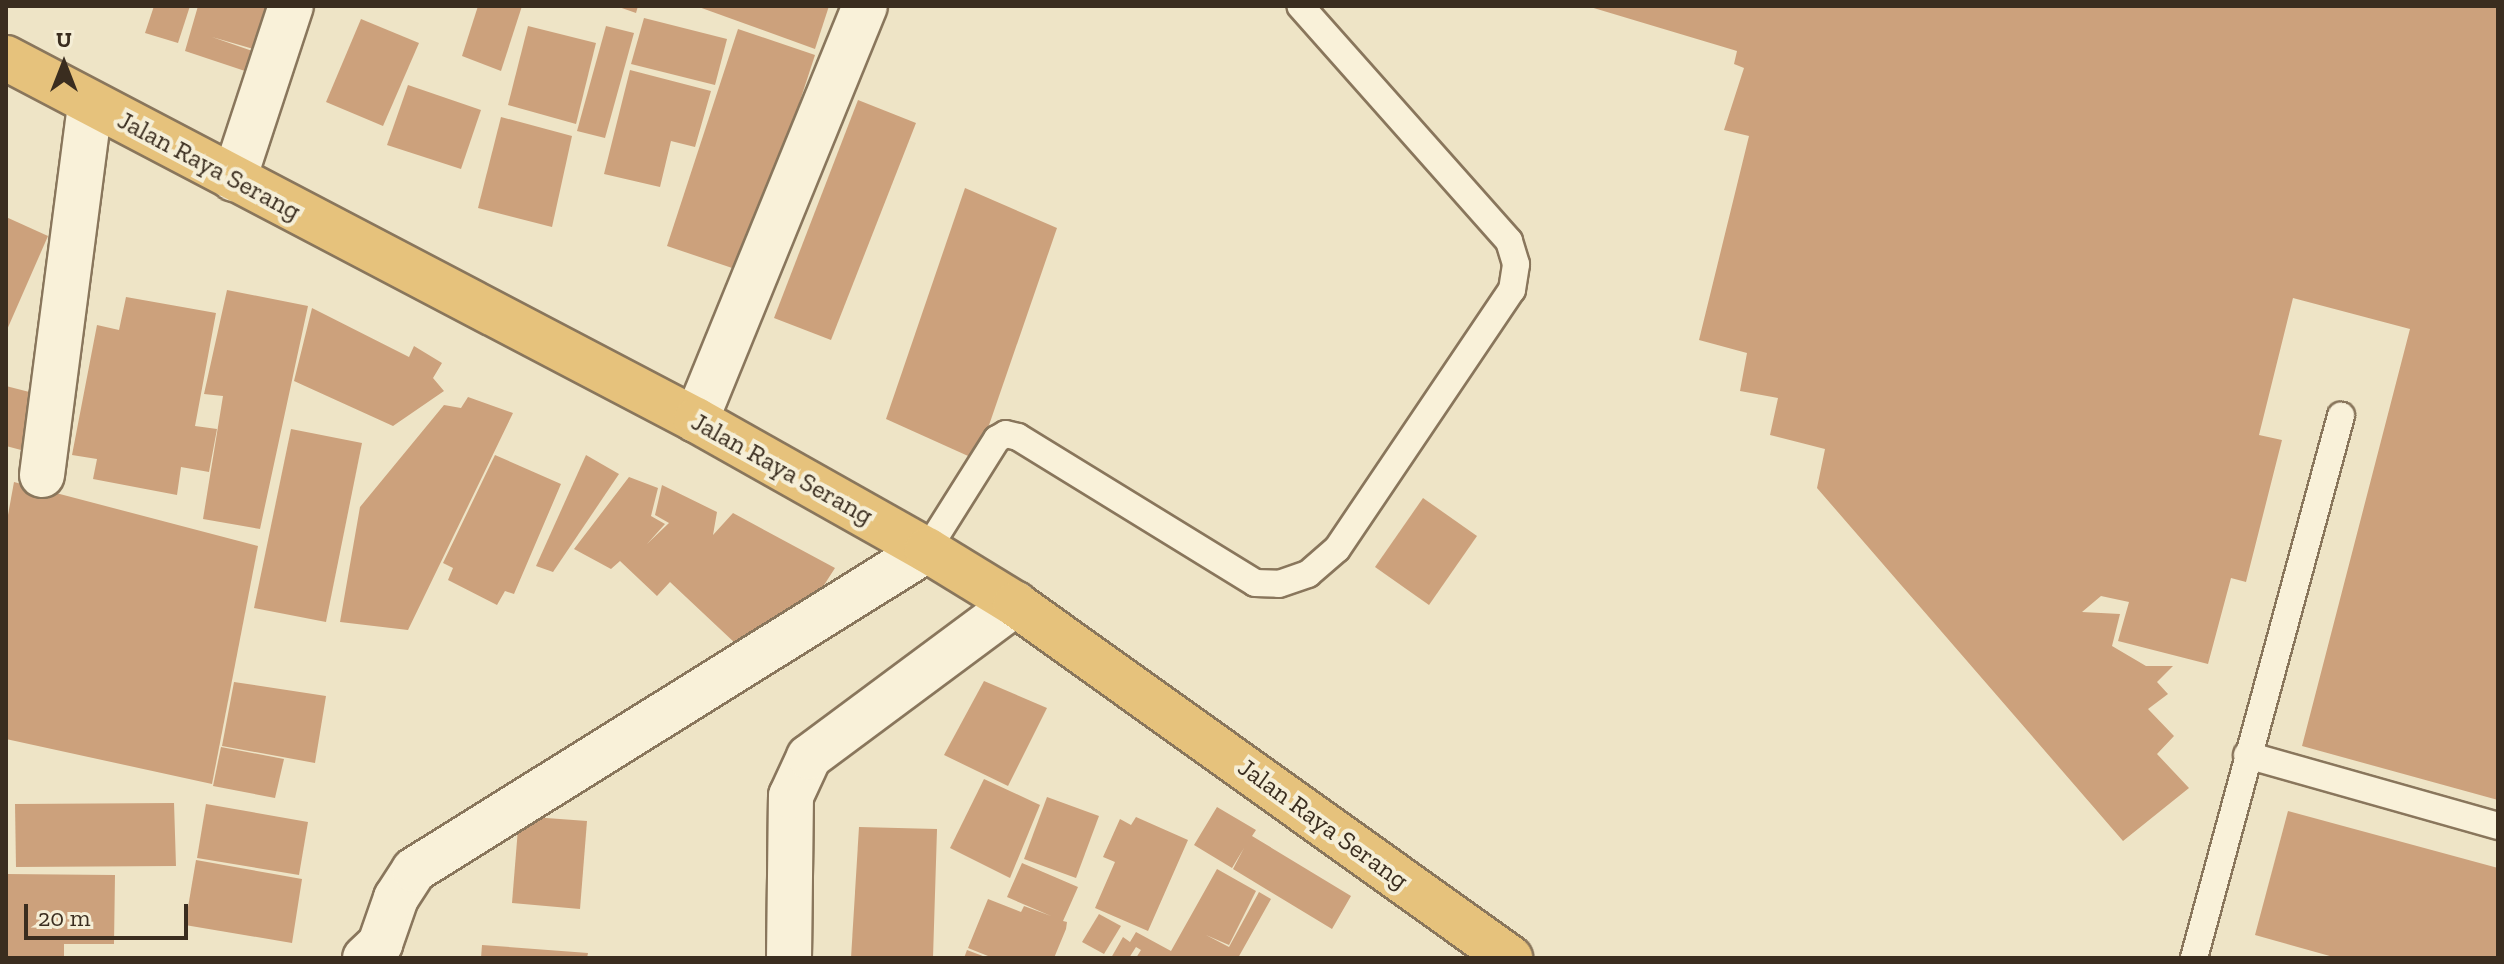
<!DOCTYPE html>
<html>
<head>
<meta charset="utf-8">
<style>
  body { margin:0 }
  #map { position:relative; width:2504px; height:964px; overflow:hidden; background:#eee4c6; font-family:"Zilla Slab",serif }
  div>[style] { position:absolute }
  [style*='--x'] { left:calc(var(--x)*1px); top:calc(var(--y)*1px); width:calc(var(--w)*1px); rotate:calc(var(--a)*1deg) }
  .building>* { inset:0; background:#cca17c }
  .roads { filter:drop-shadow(2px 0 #89765c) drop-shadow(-2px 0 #89765c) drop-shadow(0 2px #89765c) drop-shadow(0 -2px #89765c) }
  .service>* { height:26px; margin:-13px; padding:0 13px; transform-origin:13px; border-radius:13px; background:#f9f1d9 }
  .minor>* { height:44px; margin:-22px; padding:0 22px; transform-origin:22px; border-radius:22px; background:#f9f1d9 }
  .trunk>* { height:44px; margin:-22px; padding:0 22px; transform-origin:22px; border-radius:22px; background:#e6c27c }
  span { translate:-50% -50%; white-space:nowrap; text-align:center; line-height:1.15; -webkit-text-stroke:8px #f5eed6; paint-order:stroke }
  .street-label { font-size:26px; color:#3a2d1f }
  .frame { position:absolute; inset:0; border:8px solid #3a2d1f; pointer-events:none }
  .north { position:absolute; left:24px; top:24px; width:80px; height:80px; -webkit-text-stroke:6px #f5eed6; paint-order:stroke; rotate:0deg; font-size:22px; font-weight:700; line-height:32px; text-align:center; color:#3a2d1f }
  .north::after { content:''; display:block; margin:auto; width:28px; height:36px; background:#3a2d1f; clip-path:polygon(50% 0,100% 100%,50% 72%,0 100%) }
  .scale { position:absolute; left:24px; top:904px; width:164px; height:36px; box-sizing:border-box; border:4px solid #3a2d1f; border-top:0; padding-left:10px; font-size:24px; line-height:28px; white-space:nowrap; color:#3a2d1f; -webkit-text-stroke:6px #f5eed6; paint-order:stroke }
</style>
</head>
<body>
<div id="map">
  <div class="building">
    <i style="clip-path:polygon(154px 6px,190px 6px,178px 43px,145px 33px)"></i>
    <i style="clip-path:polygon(198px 6px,271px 6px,257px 50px,212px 37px,258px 53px,251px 73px,185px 51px)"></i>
    <i style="clip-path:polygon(478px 6px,522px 6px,501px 71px,462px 56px)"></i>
    <i style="clip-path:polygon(616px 6px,638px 6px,636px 13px)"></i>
    <i style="clip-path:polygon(696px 6px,829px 6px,815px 49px)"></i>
    <i style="clip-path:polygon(1587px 6px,2498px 6px,2498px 800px,2302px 746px,2410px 329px,2293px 298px,2259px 435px,2282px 440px,2246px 582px,2231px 578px,2208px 664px,2118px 641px,2129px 602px,2101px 596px,2082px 612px,2120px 614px,2112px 646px,2146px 666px,2173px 666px,2157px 682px,2168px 694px,2148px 709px,2174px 736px,2157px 754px,2189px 788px,2123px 841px,1817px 488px,1825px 449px,1770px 435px,1778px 398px,1740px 391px,1747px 353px,1699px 340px,1749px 136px,1724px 130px,1744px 68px,1734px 64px,1737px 51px)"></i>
    <i style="clip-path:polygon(644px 18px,727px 39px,715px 85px,631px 64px)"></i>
    <i style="clip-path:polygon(361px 19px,419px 43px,383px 126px,326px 102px)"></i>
    <i style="clip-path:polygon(528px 26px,596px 43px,576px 124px,508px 105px)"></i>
    <i style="clip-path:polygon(606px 26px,634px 33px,605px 138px,577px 131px)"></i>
    <i style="clip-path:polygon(738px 29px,815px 55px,744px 272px,667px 246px)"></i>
    <i style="clip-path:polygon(630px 70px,711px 91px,695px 147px,671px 141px,660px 187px,604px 174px)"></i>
    <i style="clip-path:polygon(408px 85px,481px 110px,461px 169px,387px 145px)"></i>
    <i style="clip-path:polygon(858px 100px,916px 123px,831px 340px,774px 318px)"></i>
    <i style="clip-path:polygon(501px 117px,572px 136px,552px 227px,478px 208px)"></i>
    <i style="clip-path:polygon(965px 188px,1057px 228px,977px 460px,886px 419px)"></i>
    <i style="clip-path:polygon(6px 217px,48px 236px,6px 332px)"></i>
    <i style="clip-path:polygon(227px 290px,308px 306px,260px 529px,203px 519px,223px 396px,204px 394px)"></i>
    <i style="clip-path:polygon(126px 297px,216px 313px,195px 426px,217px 429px,209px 472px,181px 467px,177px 495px,93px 479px,97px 459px,72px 455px,97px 325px,119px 330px)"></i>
    <i style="clip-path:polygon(312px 308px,409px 357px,414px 346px,442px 363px,433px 378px,444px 391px,393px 426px,294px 381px)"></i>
    <i style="clip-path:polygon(6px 386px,41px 395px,25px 451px,6px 446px)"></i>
    <i style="clip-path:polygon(468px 397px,513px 413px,408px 630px,340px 622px,360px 507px,444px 405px,461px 408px)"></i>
    <i style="clip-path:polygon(291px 429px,362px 443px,326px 622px,254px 608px)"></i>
    <i style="clip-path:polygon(495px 455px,561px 484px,514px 594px,505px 591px,497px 605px,448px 580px,453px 568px,443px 563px)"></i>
    <i style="clip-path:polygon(586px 455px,619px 474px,553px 572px,536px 566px)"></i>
    <i style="clip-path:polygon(629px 477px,658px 488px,651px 516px,665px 524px,647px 544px,669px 523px,655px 515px,662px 485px,717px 512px,713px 535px,733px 513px,835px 568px,817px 596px,736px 644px,670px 582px,657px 596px,620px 561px,611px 569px,574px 549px)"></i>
    <i style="clip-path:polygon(14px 482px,258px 546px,212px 784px,6px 739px,6px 526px)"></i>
    <i style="clip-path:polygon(1423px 498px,1477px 536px,1429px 605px,1375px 567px)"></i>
    <i style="clip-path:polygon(984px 681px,1047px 708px,1008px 786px,944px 755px)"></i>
    <i style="clip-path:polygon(234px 682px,326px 696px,315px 763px,222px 746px)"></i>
    <i style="clip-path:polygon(221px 747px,284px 759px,275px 798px,213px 786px)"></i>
    <i style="clip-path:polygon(984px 779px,1040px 805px,1010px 878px,950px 848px)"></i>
    <i style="clip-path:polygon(1047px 797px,1099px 816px,1076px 878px,1024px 859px)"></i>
    <i style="clip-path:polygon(174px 803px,176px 866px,16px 867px,15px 804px)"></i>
    <i style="clip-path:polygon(206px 804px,308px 822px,299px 875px,197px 858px)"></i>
    <i style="clip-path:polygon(1217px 807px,1256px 830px,1252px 836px,1351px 896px,1332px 929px,1233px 869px,1244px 848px,1232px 868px,1194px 845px)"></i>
    <i style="clip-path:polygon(2288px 811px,2498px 868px,2498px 958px,2337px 958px,2255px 935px)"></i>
    <i style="clip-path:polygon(519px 816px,587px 821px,580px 909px,512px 903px)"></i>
    <i style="clip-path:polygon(1136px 817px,1188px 840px,1148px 931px,1095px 908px,1115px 862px,1103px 857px,1120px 819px,1131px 825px)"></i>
    <i style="clip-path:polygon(859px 827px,937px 829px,933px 958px,851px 958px)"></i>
    <i style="clip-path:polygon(196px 860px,302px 879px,292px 943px,185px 925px)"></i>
    <i style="clip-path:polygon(1022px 863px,1078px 887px,1063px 921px,1067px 922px,1066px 929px,1054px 958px,993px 958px,968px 948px,988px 899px,1021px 912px,1024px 906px,1051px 916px,1007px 897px)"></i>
    <i style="clip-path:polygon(1217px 869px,1256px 891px,1229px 945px,1206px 935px,1229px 947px,1259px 892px,1271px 899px,1238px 958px,1136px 958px,1141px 950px,1136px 947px,1129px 958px,1111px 958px,1123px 937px,1130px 942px,1136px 932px,1171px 951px)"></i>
    <i style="clip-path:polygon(6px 874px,115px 875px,114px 944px,64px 944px,64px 958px,6px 958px)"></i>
    <i style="clip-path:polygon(1099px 914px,1121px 926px,1104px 954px,1082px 942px)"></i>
    <i style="clip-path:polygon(482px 945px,588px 953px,587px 958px,481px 958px)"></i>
    <i style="clip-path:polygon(967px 950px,988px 958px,964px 958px)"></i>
  </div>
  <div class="roads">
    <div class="service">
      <i style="--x:927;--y:550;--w:131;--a:-57.8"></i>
      <i style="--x:997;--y:439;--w:10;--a:-29"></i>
      <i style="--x:1006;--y:434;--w:12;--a:14"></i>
      <i style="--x:1018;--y:437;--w:278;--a:31.6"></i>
      <i style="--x:1255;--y:583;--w:24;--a:2"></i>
      <i style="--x:1279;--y:584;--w:31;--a:-19"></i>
      <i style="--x:1308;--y:574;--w:38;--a:-41"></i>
      <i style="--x:1337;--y:549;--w:313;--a:-56"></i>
      <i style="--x:1512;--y:290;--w:26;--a:-81"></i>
      <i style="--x:1516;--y:264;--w:24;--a:-107"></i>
      <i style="--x:1509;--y:241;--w:314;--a:-131.6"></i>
      <i style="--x:2247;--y:755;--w:261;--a:15.8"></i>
      <i style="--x:2194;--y:958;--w:562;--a:-74.83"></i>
    </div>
    <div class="minor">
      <i style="--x:234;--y:179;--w:182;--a:-71.8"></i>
      <i style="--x:696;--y:420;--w:447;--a:-67.8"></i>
      <i style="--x:42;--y:475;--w:374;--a:-82.6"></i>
      <i style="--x:365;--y:958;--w:21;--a:-43"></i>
      <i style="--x:380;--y:944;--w:49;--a:-70.8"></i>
      <i style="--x:396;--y:898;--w:33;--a:-57"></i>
      <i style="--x:414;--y:870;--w:605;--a:-31.96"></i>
      <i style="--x:789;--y:958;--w:162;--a:-89.3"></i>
      <i style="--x:791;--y:796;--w:43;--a:-65.2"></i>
      <i style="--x:809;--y:757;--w:257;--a:-36.6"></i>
    </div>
    <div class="trunk">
      <i style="--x:6;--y:58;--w:779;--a:27.68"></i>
      <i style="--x:696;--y:420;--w:265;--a:29.4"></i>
      <i style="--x:927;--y:550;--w:103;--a:31.5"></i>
      <i style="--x:1015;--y:604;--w:609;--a:35.57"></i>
    </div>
  </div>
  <div class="street-label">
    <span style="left:209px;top:166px;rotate:28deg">Jalan Raya Serang</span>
    <span style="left:782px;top:469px;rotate:29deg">Jalan Raya Serang</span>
    <span style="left:1323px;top:824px;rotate:36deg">Jalan Raya Serang</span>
  </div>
  <div class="frame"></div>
  <div class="north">U</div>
  <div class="scale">20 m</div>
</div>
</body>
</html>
